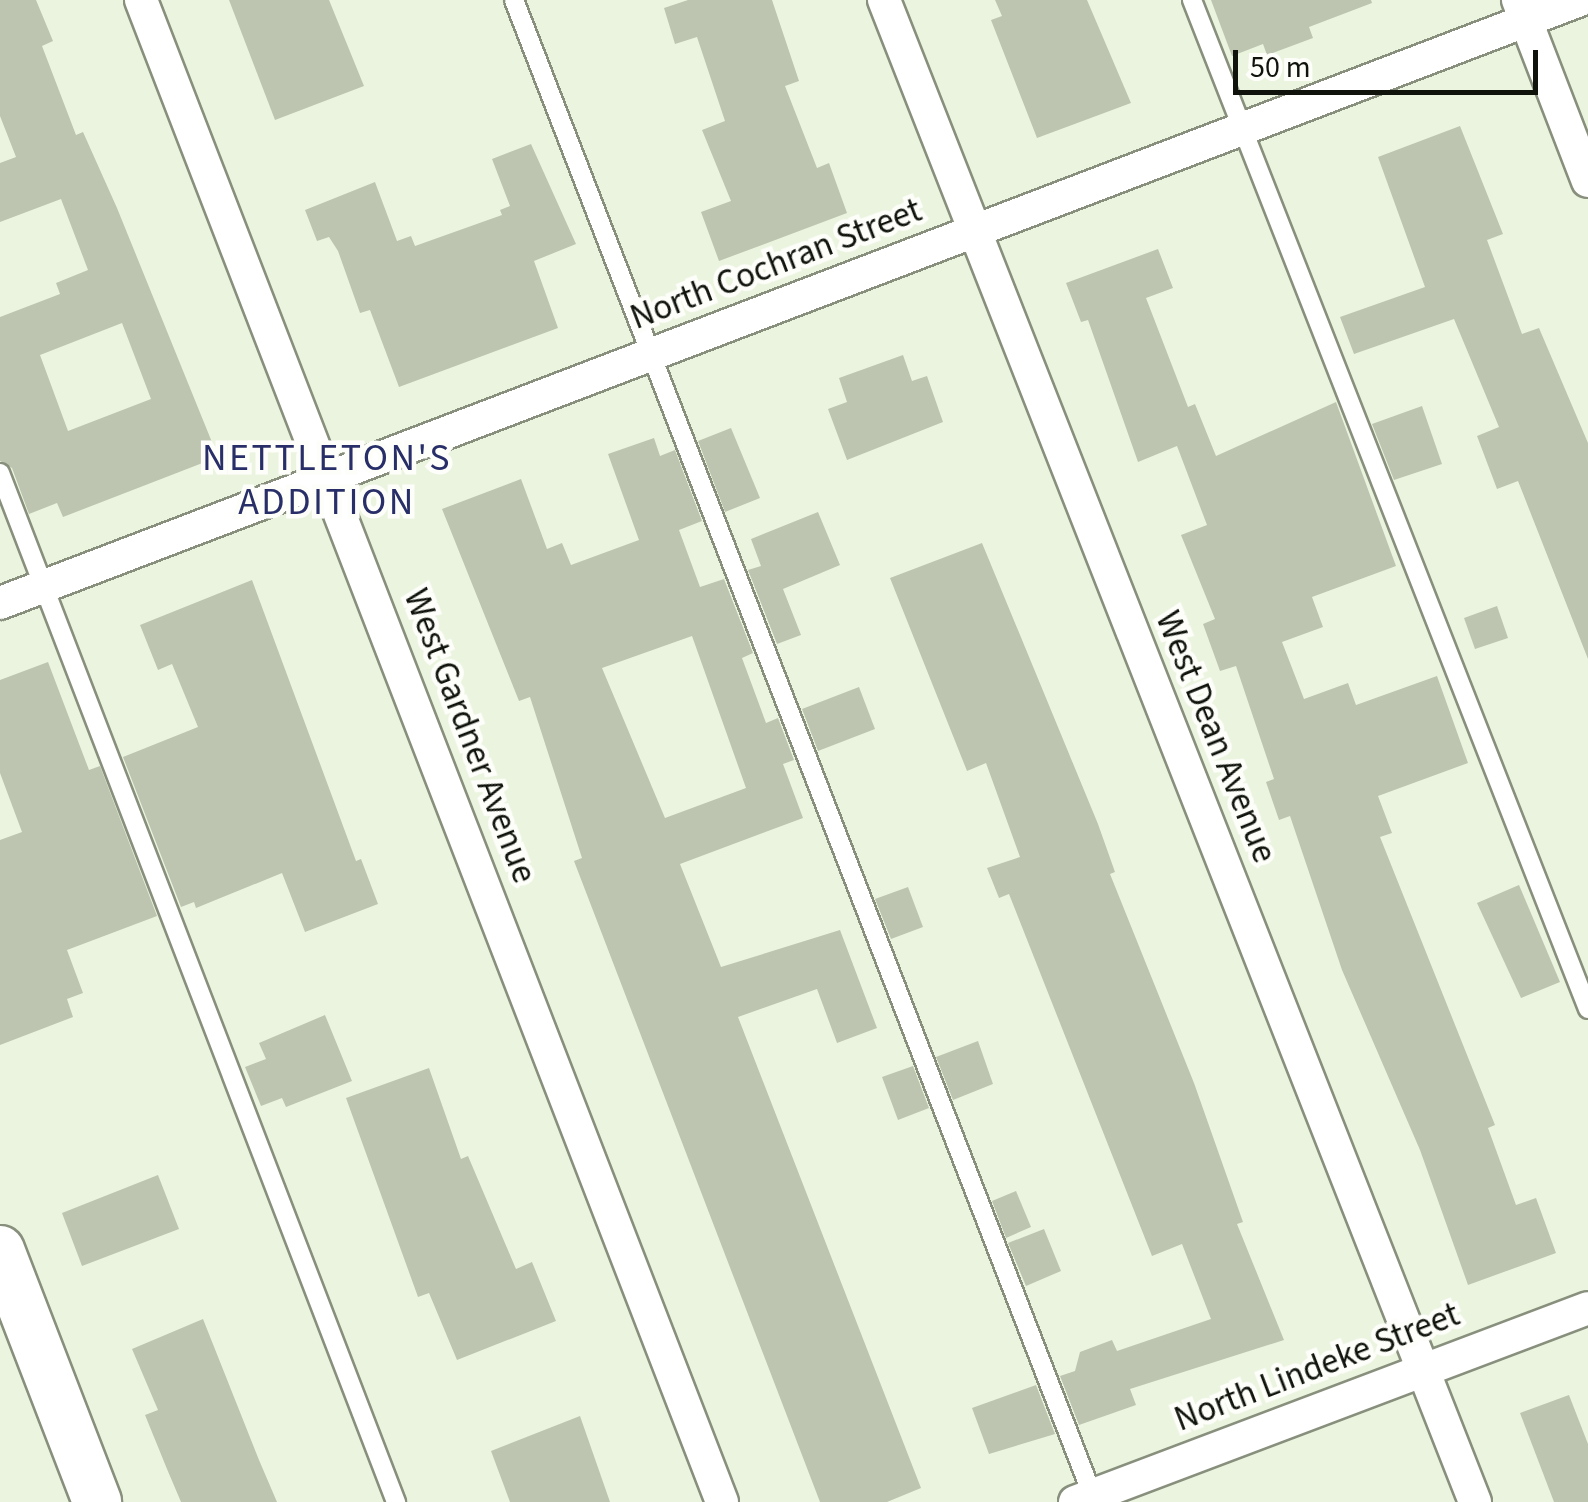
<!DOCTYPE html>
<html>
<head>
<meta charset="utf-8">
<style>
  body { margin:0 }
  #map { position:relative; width:1588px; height:1502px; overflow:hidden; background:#ebf4df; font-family:"Source Sans 3",sans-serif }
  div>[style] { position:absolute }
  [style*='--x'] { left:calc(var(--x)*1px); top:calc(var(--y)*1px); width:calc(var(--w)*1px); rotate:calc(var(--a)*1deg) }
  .building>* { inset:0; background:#bdc5b0 }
  .roads { filter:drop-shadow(2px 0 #88907d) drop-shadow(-2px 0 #88907d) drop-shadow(0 2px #88907d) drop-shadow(0 -2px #88907d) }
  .lane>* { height:18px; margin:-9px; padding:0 9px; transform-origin:9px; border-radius:9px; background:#fff }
  .street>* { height:32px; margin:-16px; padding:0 16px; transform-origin:16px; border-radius:16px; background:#fff }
  .secondary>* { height:48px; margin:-24px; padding:0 24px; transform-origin:24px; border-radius:24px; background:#fff }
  span { translate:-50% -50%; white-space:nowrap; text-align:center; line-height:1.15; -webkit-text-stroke:9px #fdfefa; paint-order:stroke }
  .street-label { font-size:35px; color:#10130c }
  .neighbourhood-label { font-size:38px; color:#282e67; letter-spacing:2.5px }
  .scale { position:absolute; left:1233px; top:50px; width:305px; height:45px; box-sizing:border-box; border:5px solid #10130c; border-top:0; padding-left:12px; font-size:30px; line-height:35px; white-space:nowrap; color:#10130c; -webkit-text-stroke:8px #fdfefa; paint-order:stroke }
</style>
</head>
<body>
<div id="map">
  <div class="building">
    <i style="clip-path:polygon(evenodd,0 0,36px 0,53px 41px,42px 46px,76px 135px,83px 132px,117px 208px,218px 457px,63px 517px,57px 503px,29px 514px,12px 468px,0 461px,0 317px,60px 294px,56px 283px,88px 270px,61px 199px,0 222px,0 163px,16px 157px,0 116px,0 0,122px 323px,151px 399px,68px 431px,40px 355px,122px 323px)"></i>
    <i style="clip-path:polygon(229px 0,329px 0,364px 86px,275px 120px)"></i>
    <i style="clip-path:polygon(688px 0,772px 0,799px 81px,785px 86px,817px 168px,829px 163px,847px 213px,719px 261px,701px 212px,731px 201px,702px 130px,725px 121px,697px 37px,675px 44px,664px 8px)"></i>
    <i style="clip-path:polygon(995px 0,1087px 0,1131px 103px,1037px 138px,991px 20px,1002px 16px)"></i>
    <i style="clip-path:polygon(1211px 0,1371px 0,1372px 3px,1309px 27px,1313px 38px,1267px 55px,1263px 44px,1232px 56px)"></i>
    <i style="clip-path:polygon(1460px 126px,1503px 234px,1487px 240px,1522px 334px,1539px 328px,1588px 443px,1588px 659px,1518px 481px,1497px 489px,1477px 436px,1499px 427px,1454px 319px,1354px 354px,1340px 317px,1425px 287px,1378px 157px)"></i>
    <i style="clip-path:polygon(531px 144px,576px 244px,534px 261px,558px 328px,399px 387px,370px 310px,360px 313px,338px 251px,329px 237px,317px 241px,305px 210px,375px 182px,397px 241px,411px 236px,415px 246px,502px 215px,500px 210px,510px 206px,492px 159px)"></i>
    <i style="clip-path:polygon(1158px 249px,1173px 288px,1146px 298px,1188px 407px,1195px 404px,1216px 456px,1336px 402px,1396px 566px,1312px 597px,1323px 627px,1282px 642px,1304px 699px,1348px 683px,1356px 705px,1437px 676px,1468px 763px,1378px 796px,1392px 833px,1380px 837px,1495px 1125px,1488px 1128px,1516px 1205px,1536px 1198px,1556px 1253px,1468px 1285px,1420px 1150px,1342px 970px,1290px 816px,1279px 820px,1266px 782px,1274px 779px,1236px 666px,1220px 671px,1203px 624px,1215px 619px,1181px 535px,1207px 525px,1177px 446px,1138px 462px,1088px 320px,1081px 322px,1066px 283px)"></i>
    <i style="clip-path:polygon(903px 355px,912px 381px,927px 376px,943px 422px,847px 460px,828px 409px,847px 402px,839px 378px)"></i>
    <i style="clip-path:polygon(1422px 406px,1442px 464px,1394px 480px,1372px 424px)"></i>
    <i style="clip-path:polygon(731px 428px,760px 498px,725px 512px,698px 441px)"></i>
    <i style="clip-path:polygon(evenodd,654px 438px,660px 456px,675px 450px,702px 521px,679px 530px,700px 587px,724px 579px,753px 653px,742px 658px,766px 723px,778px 718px,794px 760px,783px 764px,803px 818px,680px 864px,721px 967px,840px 930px,877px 1028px,837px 1043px,817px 989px,738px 1017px,921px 1488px,887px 1502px,820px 1502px,574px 861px,582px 858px,530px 697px,519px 701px,442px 509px,521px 479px,547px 549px,562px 543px,571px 565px,639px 540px,608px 454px,654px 438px,692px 636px,746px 788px,665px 818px,602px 668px,692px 636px)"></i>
    <i style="clip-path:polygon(818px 512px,840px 565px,783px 589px,801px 635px,777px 644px,748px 570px,761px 566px,751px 539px)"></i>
    <i style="clip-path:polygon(982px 543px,1098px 824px,1115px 872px,1110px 874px,1194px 1083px,1243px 1222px,1237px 1224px,1284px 1340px,1130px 1389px,1136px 1405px,1079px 1425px,1060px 1376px,1075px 1371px,1080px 1352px,1112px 1340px,1117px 1351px,1211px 1319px,1182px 1244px,1152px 1256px,1009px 894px,999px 898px,987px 868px,1020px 857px,986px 763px,967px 771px,890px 578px)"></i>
    <i style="clip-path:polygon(252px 580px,356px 861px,361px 859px,378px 904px,305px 932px,282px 873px,196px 908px,194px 902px,181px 907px,123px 757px,198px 727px,172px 664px,158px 670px,140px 625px)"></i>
    <i style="clip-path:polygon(1497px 606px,1508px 638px,1475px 649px,1464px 618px)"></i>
    <i style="clip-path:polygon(48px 662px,89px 770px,100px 766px,157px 916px,67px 950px,83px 993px,67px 999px,73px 1017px,0 1045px,0 840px,22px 832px,0 773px,0 680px)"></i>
    <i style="clip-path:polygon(859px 687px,875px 729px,818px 751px,802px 709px)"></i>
    <i style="clip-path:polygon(1519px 885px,1560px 982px,1521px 998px,1477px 903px)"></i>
    <i style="clip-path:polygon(908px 887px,923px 927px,891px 939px,875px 899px)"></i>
    <i style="clip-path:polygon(325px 1015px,352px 1081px,286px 1107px,282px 1098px,261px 1106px,245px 1067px,266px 1059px,259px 1043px)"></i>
    <i style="clip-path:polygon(978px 1041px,993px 1084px,953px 1100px,936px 1057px)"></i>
    <i style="clip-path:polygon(913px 1066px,929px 1108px,898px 1120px,882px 1077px)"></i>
    <i style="clip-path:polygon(429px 1068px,461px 1159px,468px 1156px,516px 1269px,532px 1262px,556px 1321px,457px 1360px,429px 1293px,418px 1297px,346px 1098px)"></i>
    <i style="clip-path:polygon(158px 1175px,179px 1229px,82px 1266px,62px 1213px)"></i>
    <i style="clip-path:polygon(1016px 1191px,1031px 1227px,1006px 1238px,992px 1201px)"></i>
    <i style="clip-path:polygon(1044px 1229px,1061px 1271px,1026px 1286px,1008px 1243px)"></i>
    <i style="clip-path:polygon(203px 1319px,259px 1460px,277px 1502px,181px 1502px,167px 1469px,145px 1415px,158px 1410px,132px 1349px)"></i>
    <i style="clip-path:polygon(1036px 1385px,1055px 1434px,989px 1454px,972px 1408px)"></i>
    <i style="clip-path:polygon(1569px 1395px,1588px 1444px,1588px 1502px,1554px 1502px,1520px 1413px)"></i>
    <i style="clip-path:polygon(580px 1416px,610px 1502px,510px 1502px,491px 1451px)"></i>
  </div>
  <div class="roads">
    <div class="lane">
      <i style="--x:514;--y:0;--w:1610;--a:68.85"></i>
      <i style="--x:1192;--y:0;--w:1084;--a:68.57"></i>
      <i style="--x:0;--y:473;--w:1103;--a:68.95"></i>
    </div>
    <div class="street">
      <i style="--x:141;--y:0;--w:1610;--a:68.85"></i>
      <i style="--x:884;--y:0;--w:1614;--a:68.52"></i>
      <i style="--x:1518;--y:0;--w:194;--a:68.9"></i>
      <i style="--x:0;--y:603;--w:1691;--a:-20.89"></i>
      <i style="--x:1075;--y:1502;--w:548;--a:-20.71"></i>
    </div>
    <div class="secondary">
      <i style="--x:0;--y:1250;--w:270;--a:68.9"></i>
    </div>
  </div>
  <div class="street-label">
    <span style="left:776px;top:264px;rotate:-21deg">North Cochran Street</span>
    <span style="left:470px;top:736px;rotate:69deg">West Gardner Avenue</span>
    <span style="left:1216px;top:737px;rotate:68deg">West Dean Avenue</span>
    <span style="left:1317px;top:1367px;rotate:-21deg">North Lindeke Street</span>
  </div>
  <div class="neighbourhood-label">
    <span style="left:327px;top:481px">NETTLETON'S<br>ADDITION</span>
  </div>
  <div class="scale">50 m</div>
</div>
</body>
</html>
